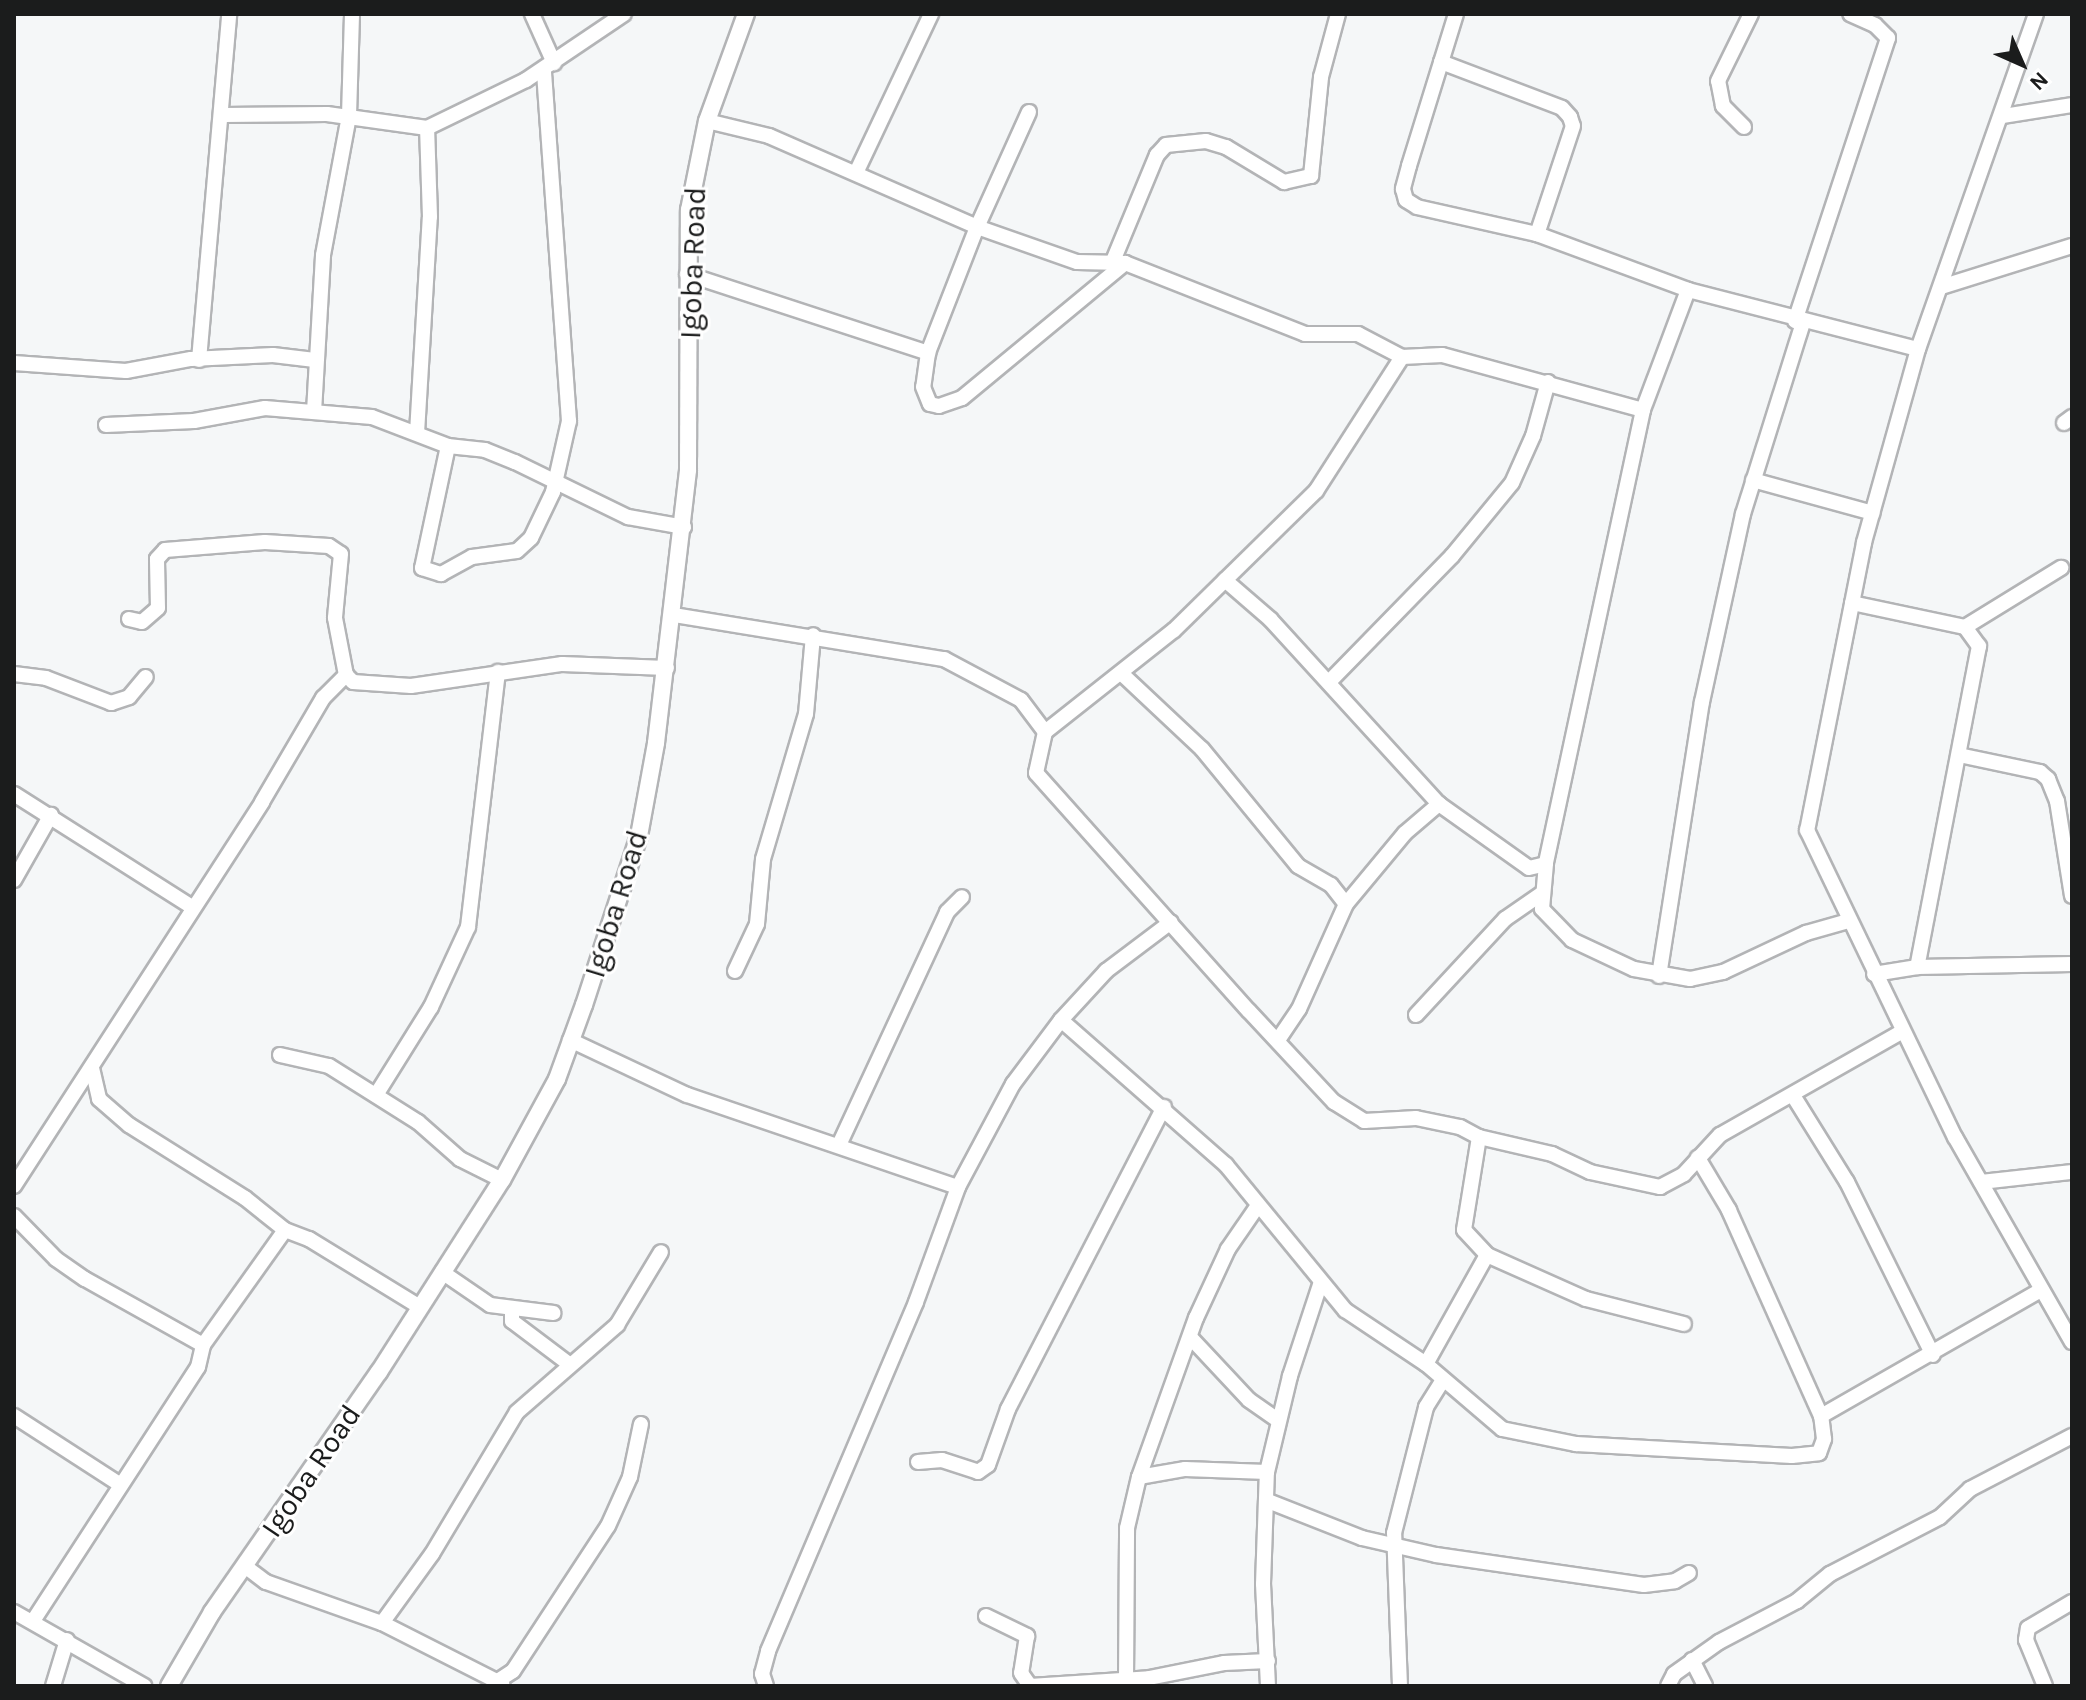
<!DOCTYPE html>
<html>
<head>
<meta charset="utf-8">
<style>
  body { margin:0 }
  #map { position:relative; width:2086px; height:1700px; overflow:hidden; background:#f5f7f8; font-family:Karla,sans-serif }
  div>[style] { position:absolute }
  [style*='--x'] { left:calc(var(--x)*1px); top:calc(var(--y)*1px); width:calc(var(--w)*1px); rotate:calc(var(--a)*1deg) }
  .roads { filter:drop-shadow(2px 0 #b3b4b6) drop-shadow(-2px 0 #b3b4b6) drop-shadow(0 2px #b3b4b6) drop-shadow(0 -2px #b3b4b6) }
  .minor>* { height:14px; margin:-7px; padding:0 7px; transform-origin:7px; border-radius:7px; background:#fff }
  .tertiary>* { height:16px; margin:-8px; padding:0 8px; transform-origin:8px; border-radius:8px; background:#fff }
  span { translate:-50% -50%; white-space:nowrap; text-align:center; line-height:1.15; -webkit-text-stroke:6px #fff; paint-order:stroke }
  .street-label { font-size:30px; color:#1b1c1c }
  .frame { position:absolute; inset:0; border:16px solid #1b1c1c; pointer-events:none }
  .north { position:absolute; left:1982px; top:24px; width:80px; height:80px; -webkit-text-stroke:6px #fff; paint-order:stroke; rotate:135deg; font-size:22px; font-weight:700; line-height:32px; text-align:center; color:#1b1c1c }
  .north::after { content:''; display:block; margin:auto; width:28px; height:36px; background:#1b1c1c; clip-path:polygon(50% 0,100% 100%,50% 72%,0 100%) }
</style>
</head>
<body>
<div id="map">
  <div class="roads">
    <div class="minor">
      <i style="--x:532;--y:14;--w:54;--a:65.8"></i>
      <i style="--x:1456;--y:14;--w:159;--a:107.2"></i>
      <i style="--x:1409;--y:166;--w:24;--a:105"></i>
      <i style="--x:1403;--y:189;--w:11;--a:75"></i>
      <i style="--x:1406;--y:200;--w:13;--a:32"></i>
      <i style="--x:1417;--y:207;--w:123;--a:12.7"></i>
      <i style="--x:1537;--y:234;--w:161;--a:20.3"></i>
      <i style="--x:1688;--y:290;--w:237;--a:14.4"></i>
      <i style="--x:2036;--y:14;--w:355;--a:109.4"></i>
      <i style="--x:1918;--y:349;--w:201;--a:105.6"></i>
      <i style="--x:1864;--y:543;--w:293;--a:101.2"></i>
      <i style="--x:1807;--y:830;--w:341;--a:64.3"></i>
      <i style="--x:1955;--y:1137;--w:236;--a:60.3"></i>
      <i style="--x:1441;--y:62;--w:129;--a:20.8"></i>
      <i style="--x:1562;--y:108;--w:12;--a:48"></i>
      <i style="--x:1570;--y:117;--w:9;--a:72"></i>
      <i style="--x:1573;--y:126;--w:114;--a:108.4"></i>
      <i style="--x:1029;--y:112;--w:126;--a:114.3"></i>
      <i style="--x:977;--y:227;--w:106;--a:19.3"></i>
      <i style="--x:1077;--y:262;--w:48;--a:1.2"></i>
      <i style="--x:1125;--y:263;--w:193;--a:21.5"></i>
      <i style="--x:1305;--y:334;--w:53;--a:0"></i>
      <i style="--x:1358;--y:334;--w:50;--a:27.6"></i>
      <i style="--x:224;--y:115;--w:103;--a:-0.6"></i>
      <i style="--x:327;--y:114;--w:101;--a:8"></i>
      <i style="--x:427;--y:128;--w:110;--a:-25.9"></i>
      <i style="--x:526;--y:80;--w:118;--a:-34"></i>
      <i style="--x:2003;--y:116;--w:70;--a:-9.1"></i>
      <i style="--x:707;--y:121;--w:64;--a:13.6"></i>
      <i style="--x:769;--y:136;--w:227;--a:23.6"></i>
      <i style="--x:977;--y:227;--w:135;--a:111.3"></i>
      <i style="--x:928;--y:353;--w:34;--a:98"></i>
      <i style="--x:923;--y:387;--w:18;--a:68"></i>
      <i style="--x:930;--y:404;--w:9;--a:13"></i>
      <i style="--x:939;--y:406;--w:24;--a:-19"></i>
      <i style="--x:962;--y:398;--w:212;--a:-39.6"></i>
      <i style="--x:1744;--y:127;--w:30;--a:-135"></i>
      <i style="--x:1723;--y:106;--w:25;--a:-101"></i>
      <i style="--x:1718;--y:81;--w:75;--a:-63.8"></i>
      <i style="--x:856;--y:173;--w:176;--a:-64.7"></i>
      <i style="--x:1113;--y:261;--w:115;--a:-67.5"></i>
      <i style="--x:1157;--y:155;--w:13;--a:-48"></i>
      <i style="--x:1166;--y:145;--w:40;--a:-5.7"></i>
      <i style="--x:1206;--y:141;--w:21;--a:17"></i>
      <i style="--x:1226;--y:147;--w:68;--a:31.1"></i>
      <i style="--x:1284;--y:182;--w:28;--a:-13"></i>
      <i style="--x:1311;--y:176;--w:100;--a:-84.2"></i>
      <i style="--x:1321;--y:77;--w:65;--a:-74.9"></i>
      <i style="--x:687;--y:274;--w:254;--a:18.1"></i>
      <i style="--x:1941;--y:287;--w:137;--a:-17.4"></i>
      <i style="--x:1688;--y:290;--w:128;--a:110.6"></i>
      <i style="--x:1643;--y:410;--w:464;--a:102.1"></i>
      <i style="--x:1546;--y:864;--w:45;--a:95.1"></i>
      <i style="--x:1542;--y:909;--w:43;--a:45.9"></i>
      <i style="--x:1572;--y:940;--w:68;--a:25.1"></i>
      <i style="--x:1634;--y:969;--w:57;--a:10.1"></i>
      <i style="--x:1690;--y:979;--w:34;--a:-12"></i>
      <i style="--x:1723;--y:972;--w:92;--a:-25.2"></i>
      <i style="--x:1806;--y:933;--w:44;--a:-15.9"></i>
      <i style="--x:1795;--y:321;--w:298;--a:-71.8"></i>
      <i style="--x:1888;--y:38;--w:18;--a:-135"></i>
      <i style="--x:1875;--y:25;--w:27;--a:-156"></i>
      <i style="--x:199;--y:360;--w:347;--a:-85"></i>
      <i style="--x:14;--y:363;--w:112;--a:4.1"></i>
      <i style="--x:126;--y:371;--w:66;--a:-10.5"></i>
      <i style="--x:191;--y:359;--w:82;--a:-2.8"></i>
      <i style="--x:273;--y:355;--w:42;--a:6.8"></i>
      <i style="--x:1643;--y:410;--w:208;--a:-164.7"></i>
      <i style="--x:1442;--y:355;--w:40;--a:177.1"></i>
      <i style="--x:1402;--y:357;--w:159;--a:122.7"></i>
      <i style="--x:1316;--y:491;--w:199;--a:135.6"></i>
      <i style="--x:1174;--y:630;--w:164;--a:141.7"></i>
      <i style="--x:1045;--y:732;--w:42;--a:102.4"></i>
      <i style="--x:1036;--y:773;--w:319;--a:48.2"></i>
      <i style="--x:1249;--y:1011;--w:125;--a:47"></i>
      <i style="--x:1334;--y:1102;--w:36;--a:32"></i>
      <i style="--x:1364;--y:1121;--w:52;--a:-3.3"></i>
      <i style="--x:1416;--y:1118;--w:45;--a:11.6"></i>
      <i style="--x:1460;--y:1127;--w:21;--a:28"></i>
      <i style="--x:1479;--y:1137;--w:75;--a:13.1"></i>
      <i style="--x:1552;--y:1154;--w:42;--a:25.3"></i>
      <i style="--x:1590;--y:1172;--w:72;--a:12.1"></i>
      <i style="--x:1660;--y:1187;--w:27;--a:-28"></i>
      <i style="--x:1684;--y:1174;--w:53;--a:-47.3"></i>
      <i style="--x:1720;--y:1135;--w:208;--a:-29.6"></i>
      <i style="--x:314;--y:412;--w:157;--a:-86.7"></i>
      <i style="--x:323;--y:255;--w:141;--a:-79.4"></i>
      <i style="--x:349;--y:116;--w:102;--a:-88.3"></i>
      <i style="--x:2064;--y:423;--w:10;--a:-37"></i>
      <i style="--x:106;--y:425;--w:88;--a:-2.6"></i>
      <i style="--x:194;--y:421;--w:72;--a:-10.4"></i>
      <i style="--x:265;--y:408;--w:107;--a:4.8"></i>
      <i style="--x:372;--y:417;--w:81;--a:20.9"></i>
      <i style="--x:448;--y:446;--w:37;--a:6"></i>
      <i style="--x:485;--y:450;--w:32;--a:22"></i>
      <i style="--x:515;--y:462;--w:126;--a:26"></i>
      <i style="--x:628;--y:517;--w:57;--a:10.1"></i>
      <i style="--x:417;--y:433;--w:216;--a:-86.6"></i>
      <i style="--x:430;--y:217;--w:89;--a:-91.9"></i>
      <i style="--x:448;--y:446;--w:125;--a:102"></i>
      <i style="--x:422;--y:568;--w:20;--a:18"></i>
      <i style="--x:441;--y:574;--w:35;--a:-29"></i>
      <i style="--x:472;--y:557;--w:45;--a:-7.6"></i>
      <i style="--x:517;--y:551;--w:19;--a:-43"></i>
      <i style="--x:531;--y:538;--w:51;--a:-64.4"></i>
      <i style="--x:553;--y:492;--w:73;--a:-77.3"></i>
      <i style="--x:569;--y:421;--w:352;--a:-94.1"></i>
      <i style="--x:1753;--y:480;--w:124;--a:15.4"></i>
      <i style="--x:1225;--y:580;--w:60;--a:40.9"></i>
      <i style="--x:1270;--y:619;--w:251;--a:47.6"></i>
      <i style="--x:1439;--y:804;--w:110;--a:35.4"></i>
      <i style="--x:1529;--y:868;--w:17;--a:-13"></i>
      <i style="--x:1852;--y:603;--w:116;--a:12"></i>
      <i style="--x:1965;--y:627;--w:24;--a:54"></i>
      <i style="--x:1979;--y:646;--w:327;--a:100.9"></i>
      <i style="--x:674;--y:615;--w:274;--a:9.3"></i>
      <i style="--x:944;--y:659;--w:87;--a:28"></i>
      <i style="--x:1021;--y:700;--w:40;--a:53"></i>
      <i style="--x:129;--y:619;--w:13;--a:13"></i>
      <i style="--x:142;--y:622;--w:21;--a:-41"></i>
      <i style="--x:158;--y:608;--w:49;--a:-91.2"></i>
      <i style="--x:157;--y:559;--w:12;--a:-48"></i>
      <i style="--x:165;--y:550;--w:100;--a:-4.6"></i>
      <i style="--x:265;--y:542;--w:64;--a:3.6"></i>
      <i style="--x:329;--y:546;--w:14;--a:34"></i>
      <i style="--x:341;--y:554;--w:64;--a:95.4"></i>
      <i style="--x:335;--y:618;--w:58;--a:79.1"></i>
      <i style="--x:346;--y:675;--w:10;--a:45"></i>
      <i style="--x:353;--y:682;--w:58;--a:3.9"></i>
      <i style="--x:411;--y:686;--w:153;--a:-8.3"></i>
      <i style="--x:562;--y:664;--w:105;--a:2.2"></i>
      <i style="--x:1965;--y:627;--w:113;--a:-31.6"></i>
      <i style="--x:1121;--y:673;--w:111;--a:43.2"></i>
      <i style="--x:1202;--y:749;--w:151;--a:50.6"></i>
      <i style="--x:1298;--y:866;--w:38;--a:30"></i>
      <i style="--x:1331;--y:885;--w:24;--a:52"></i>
      <i style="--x:14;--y:674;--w:32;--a:7"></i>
      <i style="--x:46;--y:678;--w:70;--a:21"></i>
      <i style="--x:111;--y:703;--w:19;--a:-18"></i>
      <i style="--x:129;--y:697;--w:26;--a:-50"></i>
      <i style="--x:1330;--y:681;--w:175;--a:-45.7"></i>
      <i style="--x:1452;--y:556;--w:94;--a:-50.6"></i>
      <i style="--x:1512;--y:483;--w:51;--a:-65.9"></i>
      <i style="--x:1533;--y:436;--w:56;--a:-74.5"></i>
      <i style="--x:1959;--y:755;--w:83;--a:11.9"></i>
      <i style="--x:2040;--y:772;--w:11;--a:41"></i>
      <i style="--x:2048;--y:779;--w:24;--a:68"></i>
      <i style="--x:2057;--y:801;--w:96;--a:81"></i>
      <i style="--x:14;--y:794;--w:211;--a:32.4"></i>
      <i style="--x:14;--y:880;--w:75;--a:-60.4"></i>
      <i style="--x:735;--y:971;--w:52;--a:-64.9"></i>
      <i style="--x:757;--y:924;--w:65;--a:-84.7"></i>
      <i style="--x:763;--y:859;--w:151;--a:-73.5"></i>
      <i style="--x:806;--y:714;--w:79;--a:-84.9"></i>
      <i style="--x:1874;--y:974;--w:44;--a:-9.2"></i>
      <i style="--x:1917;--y:967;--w:155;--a:-1.1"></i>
      <i style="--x:1659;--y:976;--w:277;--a:-81.1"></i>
      <i style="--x:1702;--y:702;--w:192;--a:-77.7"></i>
      <i style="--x:1743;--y:514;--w:200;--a:-72.6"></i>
      <i style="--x:1416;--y:1015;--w:131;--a:-47.2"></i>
      <i style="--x:1505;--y:919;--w:44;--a:-34.8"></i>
      <i style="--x:1061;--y:1020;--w:220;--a:41.3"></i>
      <i style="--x:1226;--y:1165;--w:188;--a:50.6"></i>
      <i style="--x:1345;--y:1310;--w:97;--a:33.7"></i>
      <i style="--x:1426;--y:1364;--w:100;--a:40.5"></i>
      <i style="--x:1502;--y:1429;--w:76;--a:11.5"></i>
      <i style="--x:1576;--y:1444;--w:216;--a:3.2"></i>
      <i style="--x:1792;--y:1456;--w:27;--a:-6"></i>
      <i style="--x:1819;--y:1453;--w:15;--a:-70"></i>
      <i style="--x:1824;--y:1439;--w:23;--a:-97"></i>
      <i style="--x:1821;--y:1416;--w:226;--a:-114.1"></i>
      <i style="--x:1729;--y:1210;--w:61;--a:-120.8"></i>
      <i style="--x:570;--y:1040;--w:129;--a:25.2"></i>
      <i style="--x:687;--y:1095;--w:286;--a:18.8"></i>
      <i style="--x:1278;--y:1040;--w:37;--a:-56"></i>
      <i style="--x:1299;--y:1009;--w:115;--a:-65.9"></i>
      <i style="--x:1346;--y:904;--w:92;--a:-50.3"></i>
      <i style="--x:1405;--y:833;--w:45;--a:-40.5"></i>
      <i style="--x:280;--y:1055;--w:50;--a:12.7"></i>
      <i style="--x:329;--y:1066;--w:105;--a:32.2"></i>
      <i style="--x:418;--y:1122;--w:56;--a:41.4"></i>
      <i style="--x:460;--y:1159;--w:47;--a:26.6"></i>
      <i style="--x:92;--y:1068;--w:32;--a:77"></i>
      <i style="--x:99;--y:1099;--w:40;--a:41"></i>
      <i style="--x:129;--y:1125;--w:137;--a:32.2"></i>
      <i style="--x:245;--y:1198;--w:51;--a:38.7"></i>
      <i style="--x:285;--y:1230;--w:26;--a:21"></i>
      <i style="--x:309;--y:1239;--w:130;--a:31.5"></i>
      <i style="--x:376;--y:1095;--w:104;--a:-58"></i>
      <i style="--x:431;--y:1007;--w:88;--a:-65.2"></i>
      <i style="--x:468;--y:927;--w:257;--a:-83.3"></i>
      <i style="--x:1794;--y:1097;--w:100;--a:58.1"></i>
      <i style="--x:1847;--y:1182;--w:193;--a:63.6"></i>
      <i style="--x:1479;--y:1137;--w:94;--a:99.2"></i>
      <i style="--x:1464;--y:1230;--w:34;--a:47"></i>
      <i style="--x:839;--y:1145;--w:257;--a:-65.1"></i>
      <i style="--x:947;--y:912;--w:21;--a:-45"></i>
      <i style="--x:1981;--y:1182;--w:92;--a:-6.3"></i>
      <i style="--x:14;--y:1186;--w:457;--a:-57.1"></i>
      <i style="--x:262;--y:802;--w:121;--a:-59.6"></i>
      <i style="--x:323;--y:698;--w:33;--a:-45"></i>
      <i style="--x:14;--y:1216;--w:60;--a:45.7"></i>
      <i style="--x:56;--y:1259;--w:35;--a:35"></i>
      <i style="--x:85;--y:1279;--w:135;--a:29.2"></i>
      <i style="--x:442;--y:1272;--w:58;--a:34.5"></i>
      <i style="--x:490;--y:1305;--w:64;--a:7.2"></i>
      <i style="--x:512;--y:1311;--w:10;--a:90"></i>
      <i style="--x:512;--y:1321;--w:71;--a:37"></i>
      <i style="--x:1190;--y:1337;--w:86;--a:46.9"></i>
      <i style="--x:1249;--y:1400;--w:35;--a:35"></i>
      <i style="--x:1426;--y:1364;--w:125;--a:-60.8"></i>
      <i style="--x:1487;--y:1255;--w:108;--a:24"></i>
      <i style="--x:1586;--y:1299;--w:101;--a:14.3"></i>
      <i style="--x:14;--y:1416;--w:125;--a:32.9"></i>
      <i style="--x:1821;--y:1416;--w:254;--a:-29.8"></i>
      <i style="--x:918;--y:1462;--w:24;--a:-5"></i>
      <i style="--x:942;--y:1460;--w:38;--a:18"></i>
      <i style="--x:978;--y:1472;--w:12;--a:-35"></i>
      <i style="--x:988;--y:1465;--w:59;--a:-70.3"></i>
      <i style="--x:1008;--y:1409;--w:340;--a:-62.7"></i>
      <i style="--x:1139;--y:1477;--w:47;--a:-9.9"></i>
      <i style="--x:1185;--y:1469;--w:82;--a:2.1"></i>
      <i style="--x:1268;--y:1501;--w:101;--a:21.5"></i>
      <i style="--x:1362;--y:1538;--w:76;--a:12.9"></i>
      <i style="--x:1436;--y:1555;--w:210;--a:8.2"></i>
      <i style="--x:1644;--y:1585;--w:31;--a:-7"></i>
      <i style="--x:1675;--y:1581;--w:16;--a:-30"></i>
      <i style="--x:246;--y:1567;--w:25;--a:37"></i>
      <i style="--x:266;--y:1582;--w:123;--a:19.5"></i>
      <i style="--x:382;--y:1623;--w:135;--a:26.9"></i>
      <i style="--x:14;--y:1612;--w:150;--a:29.6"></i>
      <i style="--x:986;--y:1616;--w:46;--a:26"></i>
      <i style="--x:1027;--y:1636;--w:37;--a:99"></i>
      <i style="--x:1021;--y:1673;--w:16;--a:55"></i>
      <i style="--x:33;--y:1621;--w:303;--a:-57"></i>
      <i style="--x:198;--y:1367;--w:23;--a:-77"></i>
      <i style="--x:203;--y:1345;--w:141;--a:-54.5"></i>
      <i style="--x:382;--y:1623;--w:85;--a:-54.1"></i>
      <i style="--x:432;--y:1554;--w:165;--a:-59.1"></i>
      <i style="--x:517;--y:1412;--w:133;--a:-41"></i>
      <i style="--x:617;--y:1325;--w:85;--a:-58.9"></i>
      <i style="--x:1692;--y:1660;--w:29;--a:63"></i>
      <i style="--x:1126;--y:1680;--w:152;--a:-89.6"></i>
      <i style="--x:1127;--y:1528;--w:52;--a:-76.8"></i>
      <i style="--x:1139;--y:1477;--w:169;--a:-70.3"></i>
      <i style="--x:1196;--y:1318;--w:76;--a:-65.1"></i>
      <i style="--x:1228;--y:1249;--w:51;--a:-55.4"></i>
      <i style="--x:496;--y:1682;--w:20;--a:-33"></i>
      <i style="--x:513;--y:1671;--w:173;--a:-56.8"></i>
      <i style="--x:608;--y:1526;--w:54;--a:-65.8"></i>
      <i style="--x:630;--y:1477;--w:54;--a:-78.3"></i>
      <i style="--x:53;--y:1686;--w:48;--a:-73.1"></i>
      <i style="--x:766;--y:1686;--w:13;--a:-108"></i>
      <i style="--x:762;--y:1674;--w:24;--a:-75"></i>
      <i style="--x:768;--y:1651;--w:379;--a:-67"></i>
      <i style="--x:916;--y:1302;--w:122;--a:-69.9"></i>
      <i style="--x:958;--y:1187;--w:117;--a:-61.9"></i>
      <i style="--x:1013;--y:1084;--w:80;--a:-53.1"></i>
      <i style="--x:1061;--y:1020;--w:67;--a:-47.4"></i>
      <i style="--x:1106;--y:971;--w:81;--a:-37"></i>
      <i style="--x:1030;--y:1686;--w:119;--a:-3.8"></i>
      <i style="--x:1149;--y:1678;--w:76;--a:-11.3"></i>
      <i style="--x:1224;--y:1663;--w:44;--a:-2.6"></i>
      <i style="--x:1268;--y:1686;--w:102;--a:-92.8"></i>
      <i style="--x:1263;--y:1584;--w:112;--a:-88"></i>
      <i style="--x:1267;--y:1472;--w:99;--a:-76.5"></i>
      <i style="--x:1290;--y:1376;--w:96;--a:-71.8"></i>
      <i style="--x:1400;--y:1686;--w:153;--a:-92.2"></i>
      <i style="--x:1394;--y:1533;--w:130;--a:-75.7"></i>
      <i style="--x:1426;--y:1407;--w:31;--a:-58"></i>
      <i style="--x:1668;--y:1686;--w:13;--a:-63"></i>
      <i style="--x:1674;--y:1674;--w:55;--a:-35.4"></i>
      <i style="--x:1719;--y:1642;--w:88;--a:-27.7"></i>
      <i style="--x:1797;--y:1601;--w:43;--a:-39.3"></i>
      <i style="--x:1830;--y:1574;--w:124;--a:-27.4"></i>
      <i style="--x:1940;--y:1517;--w:41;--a:-43"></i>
      <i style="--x:1970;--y:1489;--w:115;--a:-27.5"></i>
      <i style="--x:2045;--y:1686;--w:50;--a:-112.4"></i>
      <i style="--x:2026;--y:1640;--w:12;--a:-81"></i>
      <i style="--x:2028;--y:1628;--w:51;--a:-30.6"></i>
    </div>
    <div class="tertiary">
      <i style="--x:169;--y:1686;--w:86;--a:-59.8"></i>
      <i style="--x:212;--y:1612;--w:292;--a:-55.2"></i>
      <i style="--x:379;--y:1372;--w:228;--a:-57.4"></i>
      <i style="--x:502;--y:1180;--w:115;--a:-61.4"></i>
      <i style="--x:557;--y:1079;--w:79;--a:-70"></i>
      <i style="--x:584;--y:1005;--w:178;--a:-72"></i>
      <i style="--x:639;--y:836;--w:95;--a:-79.6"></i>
      <i style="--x:656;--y:743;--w:275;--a:-83.3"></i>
      <i style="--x:688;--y:470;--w:260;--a:-89.8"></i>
      <i style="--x:689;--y:210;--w:91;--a:-78.6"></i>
      <i style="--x:707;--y:121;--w:114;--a:-70"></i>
    </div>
  </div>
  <div class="street-label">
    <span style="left:693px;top:263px;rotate:-88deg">Igoba Road</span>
    <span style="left:616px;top:904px;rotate:-73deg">Igoba Road</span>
    <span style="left:311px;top:1471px;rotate:-56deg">Igoba Road</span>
  </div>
  <div class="frame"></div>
  <div class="north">N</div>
</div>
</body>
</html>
